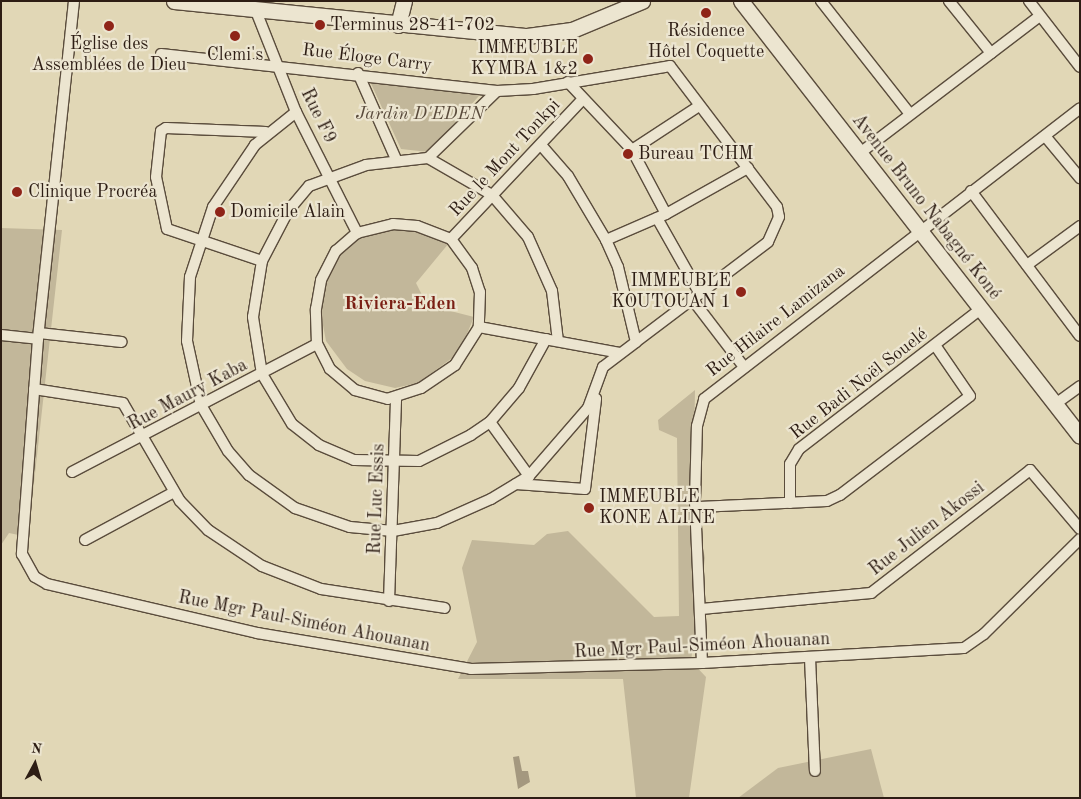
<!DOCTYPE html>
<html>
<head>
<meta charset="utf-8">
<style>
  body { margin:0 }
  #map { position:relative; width:1081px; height:799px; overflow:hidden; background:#e1d7b6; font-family:"Old Standard TT",serif }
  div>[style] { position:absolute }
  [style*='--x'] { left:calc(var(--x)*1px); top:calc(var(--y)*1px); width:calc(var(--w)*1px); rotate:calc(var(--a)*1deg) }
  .green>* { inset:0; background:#c2b79a }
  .water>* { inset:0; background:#a4987f }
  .roads { filter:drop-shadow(1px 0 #5a4c3c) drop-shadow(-1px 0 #5a4c3c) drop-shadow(0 1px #5a4c3c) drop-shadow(0 -1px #5a4c3c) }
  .street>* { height:10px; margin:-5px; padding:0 5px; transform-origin:5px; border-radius:5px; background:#ece5d0 }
  .secondary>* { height:15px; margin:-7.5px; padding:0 7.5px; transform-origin:7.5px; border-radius:7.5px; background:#ece5d0 }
  .dots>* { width:14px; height:14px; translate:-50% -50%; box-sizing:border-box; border:2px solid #ece5d0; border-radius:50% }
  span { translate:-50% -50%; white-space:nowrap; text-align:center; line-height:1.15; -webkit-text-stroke:4.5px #ece5d0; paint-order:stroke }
  .poi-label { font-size:18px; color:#2d1d14 }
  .left { translate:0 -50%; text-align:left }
  .right { translate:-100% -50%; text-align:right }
  .street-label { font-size:18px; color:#2d1d14 }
  .park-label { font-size:18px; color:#5a4b3c; font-style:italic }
  .neighbourhood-label { font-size:19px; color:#7a1f14; font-weight:700 }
  .frame { position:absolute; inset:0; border:2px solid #2d1d14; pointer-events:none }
  .north { position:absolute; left:10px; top:739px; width:50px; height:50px; -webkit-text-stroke:4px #ece5d0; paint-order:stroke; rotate:6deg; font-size:14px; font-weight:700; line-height:20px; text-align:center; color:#2d1d14 }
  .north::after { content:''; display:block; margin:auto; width:18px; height:22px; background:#2d1d14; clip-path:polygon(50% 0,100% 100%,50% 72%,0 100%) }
</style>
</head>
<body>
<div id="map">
  <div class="green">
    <i style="clip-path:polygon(368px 77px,486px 88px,429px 152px,401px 149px)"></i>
    <i style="clip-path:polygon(1px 228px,62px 230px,28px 537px,9px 533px,1px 545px)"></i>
    <i style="clip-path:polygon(393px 228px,417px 228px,449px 243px,416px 283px,427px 305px,474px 317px,459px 353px,418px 383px,395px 388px,365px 381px,347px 369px,326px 341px,320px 309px,325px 281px,339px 253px,356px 238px)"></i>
    <i style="clip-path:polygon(695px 390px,693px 500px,705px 558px,691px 661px,706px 677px,689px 798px,636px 798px,623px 679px,458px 679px,477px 642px,462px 568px,472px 540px,534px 545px,547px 534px,568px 531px,654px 617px,679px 616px,677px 438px,659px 430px,658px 420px)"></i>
    <i style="clip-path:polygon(871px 749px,884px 798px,738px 798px,778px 768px)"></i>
  </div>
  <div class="water">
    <i style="clip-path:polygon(519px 756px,522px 771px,528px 771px,530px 782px,518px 789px,513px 757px)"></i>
  </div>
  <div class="roads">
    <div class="street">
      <i style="--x:74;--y:1;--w:340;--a:96.1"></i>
      <i style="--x:38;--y:339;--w:216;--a:94.3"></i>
      <i style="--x:22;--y:554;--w:26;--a:61"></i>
      <i style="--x:35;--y:577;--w:14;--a:30"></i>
      <i style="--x:47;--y:584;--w:216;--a:13.1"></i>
      <i style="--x:257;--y:633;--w:217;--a:9.5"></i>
      <i style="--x:471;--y:669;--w:231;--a:-1.5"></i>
      <i style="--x:702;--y:663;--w:262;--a:-3.3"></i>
      <i style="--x:964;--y:648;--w:24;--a:-35"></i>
      <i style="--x:984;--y:634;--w:135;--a:-44.7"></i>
      <i style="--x:821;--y:1;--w:144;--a:51.8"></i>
      <i style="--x:949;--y:1;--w:67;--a:51.1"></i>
      <i style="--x:1029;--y:1;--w:83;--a:52.3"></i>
      <i style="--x:256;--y:11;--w:109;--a:68.4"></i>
      <i style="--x:296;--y:112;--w:136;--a:63.2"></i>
      <i style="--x:161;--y:54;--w:338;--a:6.3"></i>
      <i style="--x:497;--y:91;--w:36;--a:-3"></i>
      <i style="--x:533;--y:89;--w:139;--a:-9.5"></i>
      <i style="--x:670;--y:66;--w:177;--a:52.8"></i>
      <i style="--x:777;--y:207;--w:10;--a:79"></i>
      <i style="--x:779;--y:217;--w:27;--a:114"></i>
      <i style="--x:768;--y:242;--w:166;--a:142.9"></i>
      <i style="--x:358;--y:73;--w:94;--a:66.2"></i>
      <i style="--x:568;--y:82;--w:93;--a:46.7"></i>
      <i style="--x:632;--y:150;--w:72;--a:62"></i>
      <i style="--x:296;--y:112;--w:53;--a:141.2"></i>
      <i style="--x:255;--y:145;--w:75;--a:124.1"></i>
      <i style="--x:213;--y:207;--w:74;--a:108.2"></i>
      <i style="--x:190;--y:277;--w:64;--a:92.7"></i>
      <i style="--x:187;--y:341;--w:66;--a:77.7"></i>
      <i style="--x:201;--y:405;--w:53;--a:59.6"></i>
      <i style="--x:228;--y:451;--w:32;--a:49"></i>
      <i style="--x:249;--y:475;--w:57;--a:35.7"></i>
      <i style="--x:295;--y:508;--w:58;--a:19.1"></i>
      <i style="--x:350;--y:527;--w:43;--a:5.3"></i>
      <i style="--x:393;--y:531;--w:45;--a:-10.3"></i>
      <i style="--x:437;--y:523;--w:59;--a:-24"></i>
      <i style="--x:491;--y:499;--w:44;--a:-31.2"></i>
      <i style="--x:529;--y:476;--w:90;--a:-49.1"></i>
      <i style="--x:588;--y:408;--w:44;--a:-69.9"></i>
      <i style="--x:603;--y:367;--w:41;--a:-37.1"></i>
      <i style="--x:636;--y:342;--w:77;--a:-103.5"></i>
      <i style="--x:618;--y:267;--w:30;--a:-114"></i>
      <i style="--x:606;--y:240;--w:74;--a:-120.7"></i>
      <i style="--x:568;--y:176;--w:41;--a:-131.1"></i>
      <i style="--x:1045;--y:136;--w:55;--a:50.2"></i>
      <i style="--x:632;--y:150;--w:80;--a:-33.3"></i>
      <i style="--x:860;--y:153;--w:226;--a:-37.3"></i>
      <i style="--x:428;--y:158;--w:96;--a:-44.2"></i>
      <i style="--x:971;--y:191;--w:181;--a:53.1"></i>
      <i style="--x:657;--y:218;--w:87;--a:60.5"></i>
      <i style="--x:393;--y:224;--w:24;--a:5"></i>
      <i style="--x:417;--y:226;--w:36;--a:21"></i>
      <i style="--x:451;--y:239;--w:36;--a:54"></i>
      <i style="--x:472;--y:268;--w:25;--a:72"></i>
      <i style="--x:480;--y:292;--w:35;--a:92"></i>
      <i style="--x:479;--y:327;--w:45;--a:122.3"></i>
      <i style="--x:455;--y:365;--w:41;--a:145.9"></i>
      <i style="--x:421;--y:388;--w:35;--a:162"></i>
      <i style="--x:388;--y:399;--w:34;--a:-165"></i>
      <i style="--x:355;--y:390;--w:33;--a:-140"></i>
      <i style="--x:330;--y:369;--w:28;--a:-117"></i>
      <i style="--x:317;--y:344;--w:35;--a:-92"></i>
      <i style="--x:316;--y:309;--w:29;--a:-80"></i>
      <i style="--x:321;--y:280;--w:33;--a:-63"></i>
      <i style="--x:336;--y:251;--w:28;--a:-41"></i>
      <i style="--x:357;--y:233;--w:37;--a:-14"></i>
      <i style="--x:451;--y:239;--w:192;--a:-46.7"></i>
      <i style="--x:606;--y:240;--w:65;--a:-23.4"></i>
      <i style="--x:666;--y:214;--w:94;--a:-29.3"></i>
      <i style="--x:262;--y:261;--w:100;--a:-161.4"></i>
      <i style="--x:167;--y:229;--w:53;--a:-101.9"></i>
      <i style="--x:156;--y:177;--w:46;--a:-83.8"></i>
      <i style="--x:161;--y:131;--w:6;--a:-31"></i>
      <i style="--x:166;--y:128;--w:100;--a:2.3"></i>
      <i style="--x:1027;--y:265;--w:66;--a:-36.3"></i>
      <i style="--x:692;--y:299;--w:86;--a:52.6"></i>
      <i style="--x:479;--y:327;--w:143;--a:10.4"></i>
      <i style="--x:39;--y:333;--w:83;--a:6.2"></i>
      <i style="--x:1;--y:335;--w:37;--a:6"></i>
      <i style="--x:546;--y:339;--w:56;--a:118.9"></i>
      <i style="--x:519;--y:388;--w:45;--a:130.5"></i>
      <i style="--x:490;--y:422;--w:23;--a:146"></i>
      <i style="--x:471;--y:435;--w:58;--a:153.4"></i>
      <i style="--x:419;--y:461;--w:65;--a:-179.1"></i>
      <i style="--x:354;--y:460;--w:38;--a:-157"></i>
      <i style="--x:319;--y:445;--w:34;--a:-142"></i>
      <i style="--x:292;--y:424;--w:58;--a:-121"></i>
      <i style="--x:262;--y:374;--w:58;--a:-99"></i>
      <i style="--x:253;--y:317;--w:57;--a:-80.9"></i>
      <i style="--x:262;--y:261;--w:56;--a:-62.5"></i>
      <i style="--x:288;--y:211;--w:33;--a:-50"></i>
      <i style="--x:309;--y:186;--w:61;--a:-20.2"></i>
      <i style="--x:366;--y:165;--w:62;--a:-6.4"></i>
      <i style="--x:428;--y:158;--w:74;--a:30"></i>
      <i style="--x:492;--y:195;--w:55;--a:49.4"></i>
      <i style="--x:528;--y:237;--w:59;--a:66"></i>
      <i style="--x:552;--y:291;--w:50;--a:83.2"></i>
      <i style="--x:34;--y:389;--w:90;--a:8.9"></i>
      <i style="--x:123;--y:403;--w:113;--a:59.8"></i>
      <i style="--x:180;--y:501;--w:40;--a:46"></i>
      <i style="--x:208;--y:530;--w:65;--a:33.7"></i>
      <i style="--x:262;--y:566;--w:63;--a:21.3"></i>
      <i style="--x:321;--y:589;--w:125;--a:8.7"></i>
      <i style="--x:1054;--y:405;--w:32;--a:-36"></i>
      <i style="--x:490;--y:422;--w:67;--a:54.2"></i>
      <i style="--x:72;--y:472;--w:276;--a:-27.6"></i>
      <i style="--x:516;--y:484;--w:69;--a:4.1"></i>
      <i style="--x:585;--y:489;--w:91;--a:-83"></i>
      <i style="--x:790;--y:503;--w:39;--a:-90"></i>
      <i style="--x:790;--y:464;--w:17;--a:-59"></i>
      <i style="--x:799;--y:449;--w:231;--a:-37.6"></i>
      <i style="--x:699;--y:507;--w:128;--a:-2.7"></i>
      <i style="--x:827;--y:501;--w:14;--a:-25"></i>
      <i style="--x:840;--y:495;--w:163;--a:-37.3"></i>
      <i style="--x:970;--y:396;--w:62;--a:-124.5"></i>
      <i style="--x:85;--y:540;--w:101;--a:-28.3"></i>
      <i style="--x:389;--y:601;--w:202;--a:-88"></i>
      <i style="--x:701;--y:609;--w:171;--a:-5.4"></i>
      <i style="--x:871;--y:593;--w:201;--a:-37.7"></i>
      <i style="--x:1030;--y:470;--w:77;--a:49.7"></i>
      <i style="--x:810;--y:658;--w:113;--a:87.5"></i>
      <i style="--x:702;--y:663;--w:163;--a:-92.5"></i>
      <i style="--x:695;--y:500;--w:74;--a:-88.5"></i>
      <i style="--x:697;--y:426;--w:28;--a:-75"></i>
      <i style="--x:704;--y:399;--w:475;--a:-37.7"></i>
    </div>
    <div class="secondary">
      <i style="--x:174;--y:1;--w:355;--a:5.7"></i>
      <i style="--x:527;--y:36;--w:45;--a:-7.6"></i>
      <i style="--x:572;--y:30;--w:76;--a:-22.5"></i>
      <i style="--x:741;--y:1;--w:551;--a:52.07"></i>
      <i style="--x:398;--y:25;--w:25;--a:-76"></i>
    </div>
  </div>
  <div class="dots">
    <i style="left:706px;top:13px;background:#8f2418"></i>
    <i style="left:320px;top:25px;background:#8f2418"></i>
    <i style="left:109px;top:26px;background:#8f2418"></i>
    <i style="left:235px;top:36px;background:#8f2418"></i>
    <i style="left:588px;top:59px;background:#8f2418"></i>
    <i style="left:628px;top:154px;background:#8f2418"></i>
    <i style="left:17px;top:192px;background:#8f2418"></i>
    <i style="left:220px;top:212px;background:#8f2418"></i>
    <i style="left:741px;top:292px;background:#8f2418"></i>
    <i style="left:589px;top:508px;background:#8f2418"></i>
  </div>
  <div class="poi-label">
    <span class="left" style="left:330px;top:25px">Terminus 28-41-702</span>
    <span style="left:706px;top:42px">Résidence<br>Hôtel Coquette</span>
    <span style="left:109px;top:55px">Église des<br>Assemblées de Dieu</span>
    <span class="right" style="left:578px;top:59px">IMMEUBLE<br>KYMBA 1&amp;2</span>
    <span style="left:235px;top:55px">Clemi's</span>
    <span class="left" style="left:638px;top:154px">Bureau TCHM</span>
    <span class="left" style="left:28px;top:192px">Clinique Procréa</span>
    <span class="left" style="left:230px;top:212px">Domicile Alain</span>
    <span class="right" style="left:731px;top:292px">IMMEUBLE<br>KOUTOUAN 1</span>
    <span class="left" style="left:599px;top:508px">IMMEUBLE<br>KONE ALINE</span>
  </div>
  <div class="street-label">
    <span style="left:367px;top:58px;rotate:7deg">Rue Éloge Carry</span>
    <span style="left:318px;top:116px;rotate:64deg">Rue F9</span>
    <span style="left:505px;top:158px;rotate:-47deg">Rue le Mont Tonkpi</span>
    <span style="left:926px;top:207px;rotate:52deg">Avenue Bruno Nabagné Koné</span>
    <span style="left:776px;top:321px;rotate:-38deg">Rue Hilaire Lamizana</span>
    <span style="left:859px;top:384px;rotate:-38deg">Rue Badi Noël Souelé</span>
    <span style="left:188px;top:395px;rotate:-28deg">Rue Maury Kaba</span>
    <span style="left:377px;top:499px;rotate:-88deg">Rue Luc Essis</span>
    <span style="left:927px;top:529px;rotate:-38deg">Rue Julien Akossi</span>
    <span style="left:304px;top:622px;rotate:11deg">Rue Mgr Paul-Siméon Ahouanan</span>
    <span style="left:702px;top:646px;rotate:-3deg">Rue Mgr Paul-Siméon Ahouanan</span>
  </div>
  <div class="park-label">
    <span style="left:420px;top:114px">Jardin D'EDEN</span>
  </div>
  <div class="neighbourhood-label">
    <span style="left:400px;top:305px">Riviera-Eden</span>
  </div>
  <div class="frame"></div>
  <div class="north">N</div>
</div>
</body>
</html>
